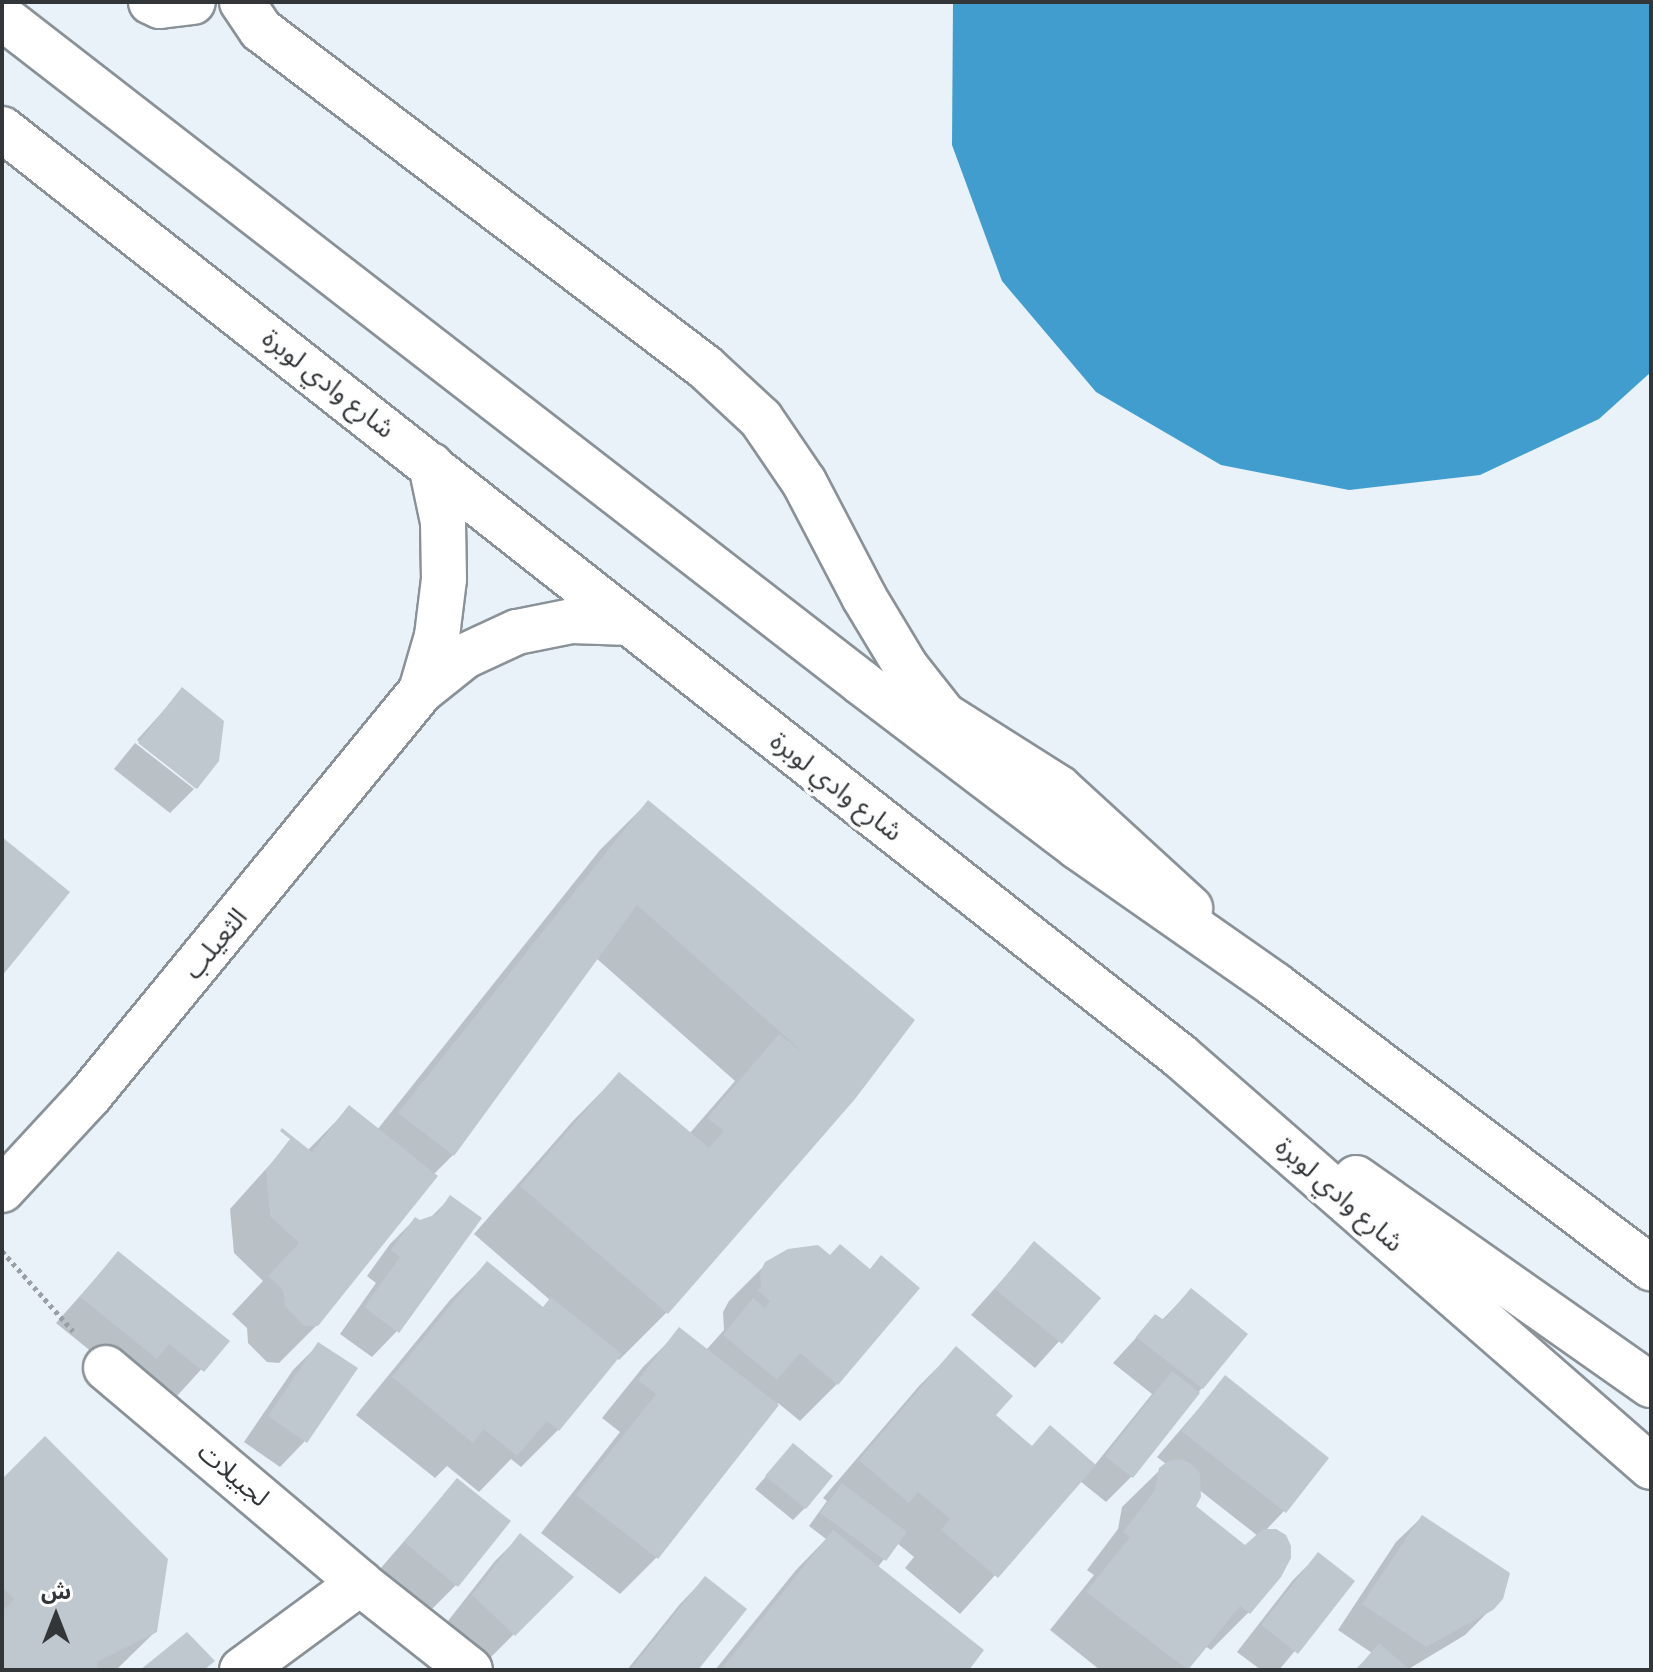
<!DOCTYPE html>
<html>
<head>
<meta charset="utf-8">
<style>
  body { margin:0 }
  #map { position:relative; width:1653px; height:1672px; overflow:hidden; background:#e8f2f8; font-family:Karla,"Noto Sans Arabic",sans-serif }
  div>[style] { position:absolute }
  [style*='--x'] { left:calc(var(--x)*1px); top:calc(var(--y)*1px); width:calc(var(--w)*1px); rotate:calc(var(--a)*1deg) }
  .water>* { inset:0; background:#429dcf }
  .shadow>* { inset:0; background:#0003 }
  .building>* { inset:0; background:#bec8ce }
  .path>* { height:5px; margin-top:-2.5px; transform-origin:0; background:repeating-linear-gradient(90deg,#99a0a4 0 4px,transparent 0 8px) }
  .roads { filter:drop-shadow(2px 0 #8a9298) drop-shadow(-2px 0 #8a9298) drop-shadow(0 2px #8a9298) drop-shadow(0 -2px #8a9298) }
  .minor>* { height:44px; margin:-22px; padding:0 22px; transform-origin:22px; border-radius:22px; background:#fff }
  .tertiary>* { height:44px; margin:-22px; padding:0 22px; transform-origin:22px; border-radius:22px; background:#fff }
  span { translate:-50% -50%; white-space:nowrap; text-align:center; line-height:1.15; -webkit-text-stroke:8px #fefefe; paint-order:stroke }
  .street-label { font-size:26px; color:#323638 }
  .frame { position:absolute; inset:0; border:4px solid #323638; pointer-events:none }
  .north { position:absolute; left:16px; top:1576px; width:80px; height:80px; -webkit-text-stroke:6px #fefefe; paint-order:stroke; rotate:0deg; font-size:22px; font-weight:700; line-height:32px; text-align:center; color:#323638 }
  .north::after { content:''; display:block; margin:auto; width:28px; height:36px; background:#323638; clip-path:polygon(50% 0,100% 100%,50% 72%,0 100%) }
</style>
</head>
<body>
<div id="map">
  <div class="water">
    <i style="clip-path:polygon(953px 2px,1651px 2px,1651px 372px,1599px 419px,1480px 475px,1349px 490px,1221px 465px,1096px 392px,1002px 281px,952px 145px)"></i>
  </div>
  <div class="shadow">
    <i style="clip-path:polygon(182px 690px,217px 760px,195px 788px,137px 740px)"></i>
    <i style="clip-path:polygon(135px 743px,194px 789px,170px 813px,114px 769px)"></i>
    <i style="clip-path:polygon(648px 802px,912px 1021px,667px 1312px,619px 1360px,617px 1358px,558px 1430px,521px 1467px,511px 1459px,479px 1492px,447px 1466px,435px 1478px,356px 1415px,450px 1300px,487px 1263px,542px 1309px,550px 1300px,474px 1234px,572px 1122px,619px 1074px,689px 1134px,735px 1081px,596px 958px,453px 1155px,433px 1175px,317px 1325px,279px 1363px,267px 1362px,248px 1343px,247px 1328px,232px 1314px,263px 1281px,234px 1253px,230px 1209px,293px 1139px,307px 1151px,349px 1108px,377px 1130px,600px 850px)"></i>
    <i style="clip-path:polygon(450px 1198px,397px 1331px,372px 1357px,340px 1334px,376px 1283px,367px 1276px,390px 1244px,415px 1219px,420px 1222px,429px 1219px)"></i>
    <i style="clip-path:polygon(1034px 1244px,1098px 1298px,1035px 1368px,971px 1315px)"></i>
    <i style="clip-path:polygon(118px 1253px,227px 1341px,177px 1396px,144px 1369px,130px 1383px,56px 1323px)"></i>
    <i style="clip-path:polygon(767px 1263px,837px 1384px,800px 1421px,778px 1403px,657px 1557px,620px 1594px,541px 1533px,620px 1432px,602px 1418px,643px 1367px,680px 1330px,706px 1350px,724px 1330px,723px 1312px,729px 1301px)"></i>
    <i style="clip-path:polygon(1191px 1290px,1245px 1334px,1132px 1476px,1106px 1502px,1080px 1481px,960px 1614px,905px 1568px,914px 1557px,897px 1543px,877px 1568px,966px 1670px,715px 1670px,796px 1570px,826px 1539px,809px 1526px,827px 1501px,823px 1498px,919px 1386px,956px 1349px,994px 1415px,1031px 1448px,1094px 1466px,1152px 1394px,1113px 1363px,1156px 1316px,1161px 1321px)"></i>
    <i style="clip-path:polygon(319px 1344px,305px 1441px,280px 1467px,244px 1442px,293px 1370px)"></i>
    <i style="clip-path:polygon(evenodd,1225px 1378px,1284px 1511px,1265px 1531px,1279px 1576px,1248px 1613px,1211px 1650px,1205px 1646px,1186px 1670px,1100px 1670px,1050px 1630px,1094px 1575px,1087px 1570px,1118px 1529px,1122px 1507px,1166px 1464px,1157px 1457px,1225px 1378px,1198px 1489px,1258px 1536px,1245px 1548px,1194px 1507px,1198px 1489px)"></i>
    <i style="clip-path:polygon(793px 1445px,805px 1508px,793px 1520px,755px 1489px)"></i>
    <i style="clip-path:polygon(457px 1480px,456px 1585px,431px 1610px,380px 1569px)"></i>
    <i style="clip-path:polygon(2px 1482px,155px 1632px,117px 1669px,2px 1670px)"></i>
    <i style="clip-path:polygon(1422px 1517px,1491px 1609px,1465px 1635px,1407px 1670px,1355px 1670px,1372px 1653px,1338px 1630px,1396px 1542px)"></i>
    <i style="clip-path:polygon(520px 1536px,571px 1577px,488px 1660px,448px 1621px,495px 1561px)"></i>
    <i style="clip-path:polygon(1318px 1555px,1352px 1582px,1279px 1670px,1261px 1670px,1237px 1652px,1293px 1580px)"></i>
    <i style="clip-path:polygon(705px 1578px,696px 1670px,627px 1670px,680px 1604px)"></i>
  </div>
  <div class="building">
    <i style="clip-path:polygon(182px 687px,224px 721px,219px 761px,197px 789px,138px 743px)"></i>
    <i style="clip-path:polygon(648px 800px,915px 1020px,855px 1099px,668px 1314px,520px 1186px,619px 1072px,709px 1148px,724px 1131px,707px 1118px,779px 1034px,805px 1054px,637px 905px,454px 1156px,398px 1113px)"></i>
    <i style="clip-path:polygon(2px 837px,70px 892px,2px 976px)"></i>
    <i style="clip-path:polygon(349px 1105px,438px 1176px,318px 1326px,304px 1326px,285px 1306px,283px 1290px,268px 1276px,299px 1243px,270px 1216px,266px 1170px,290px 1139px,280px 1131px,282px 1128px,312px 1152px)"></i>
    <i style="clip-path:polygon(450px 1195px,482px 1218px,399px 1333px,364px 1307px,400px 1257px,391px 1250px,415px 1217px,420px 1220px,437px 1214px)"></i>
    <i style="clip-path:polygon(1034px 1241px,1101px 1298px,1062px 1344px,995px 1289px)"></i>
    <i style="clip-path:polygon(840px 1244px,870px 1269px,881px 1255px,920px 1288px,838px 1385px,800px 1353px,777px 1380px,723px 1335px,753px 1298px,765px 1308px,770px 1301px,757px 1290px,761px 1287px,760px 1273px,765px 1262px,788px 1249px,818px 1245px,830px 1255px)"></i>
    <i style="clip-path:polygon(118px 1251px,230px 1341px,204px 1372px,169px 1344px,157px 1359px,80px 1297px)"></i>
    <i style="clip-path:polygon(487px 1261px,543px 1307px,551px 1297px,622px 1354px,559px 1431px,547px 1421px,517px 1456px,484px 1429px,473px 1443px,392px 1377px)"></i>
    <i style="clip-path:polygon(1191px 1288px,1248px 1334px,1203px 1389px,1136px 1337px,1155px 1314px,1164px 1320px)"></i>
    <i style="clip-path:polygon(679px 1327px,779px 1405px,658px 1559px,576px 1495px,656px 1394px,638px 1380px)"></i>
    <i style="clip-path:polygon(318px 1342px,358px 1368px,307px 1443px,268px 1416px)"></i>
    <i style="clip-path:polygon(956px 1346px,1013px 1396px,996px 1415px,1032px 1446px,1050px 1425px,1096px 1465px,998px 1578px,941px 1530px,950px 1519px,918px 1492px,909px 1503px,859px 1460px)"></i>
    <i style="clip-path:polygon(1172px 1371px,1200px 1393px,1133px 1478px,1105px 1456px)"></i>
    <i style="clip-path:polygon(1225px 1375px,1329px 1458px,1286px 1513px,1181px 1431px)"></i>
    <i style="clip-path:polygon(45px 1436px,168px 1559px,157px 1632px,97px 1662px,98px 1670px,2px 1670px,2px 1612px,14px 1599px,2px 1587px,2px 1479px)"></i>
    <i style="clip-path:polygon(793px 1443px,833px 1476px,806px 1509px,765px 1476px)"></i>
    <i style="clip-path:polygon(1181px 1459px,1192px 1464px,1200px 1474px,1201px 1497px,1196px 1506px,1245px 1545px,1263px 1529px,1276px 1529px,1286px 1535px,1291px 1546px,1291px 1558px,1281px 1577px,1250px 1614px,1240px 1606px,1188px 1670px,1086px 1592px,1130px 1537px,1123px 1532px,1155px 1490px,1159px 1468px,1168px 1461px)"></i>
    <i style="clip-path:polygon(457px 1478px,511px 1521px,458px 1587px,404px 1542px)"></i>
    <i style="clip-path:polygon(842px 1483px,907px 1532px,886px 1561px,820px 1513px)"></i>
    <i style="clip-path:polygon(1422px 1515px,1510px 1573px,1503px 1599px,1493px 1610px,1426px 1647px,1362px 1604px)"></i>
    <i style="clip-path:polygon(833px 1530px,984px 1650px,969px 1670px,727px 1670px,723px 1667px)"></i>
    <i style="clip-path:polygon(520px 1533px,574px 1577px,515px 1636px,472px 1595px)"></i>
    <i style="clip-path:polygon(1318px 1552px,1355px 1581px,1298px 1654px,1261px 1625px)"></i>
    <i style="clip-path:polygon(705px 1576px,747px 1609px,698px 1670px,630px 1670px)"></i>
    <i style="clip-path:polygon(187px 1632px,215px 1661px,204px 1670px,140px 1670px)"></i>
    <i style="clip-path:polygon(1379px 1643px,1410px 1670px,1356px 1670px)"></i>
  </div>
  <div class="path">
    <i style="--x:2;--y:1251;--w:107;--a:48.4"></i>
  </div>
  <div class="roads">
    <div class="minor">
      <i style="--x:151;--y:2;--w:10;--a:24"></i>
      <i style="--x:160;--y:6;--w:33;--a:-7"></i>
      <i style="--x:242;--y:2;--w:34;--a:56"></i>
      <i style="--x:261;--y:30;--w:557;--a:37.2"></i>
      <i style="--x:705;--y:367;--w:76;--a:42.9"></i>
      <i style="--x:761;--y:419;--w:76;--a:55.7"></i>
      <i style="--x:804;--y:482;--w:130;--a:62.4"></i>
      <i style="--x:864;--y:597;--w:82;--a:59"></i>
      <i style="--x:906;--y:667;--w:61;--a:51.6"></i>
      <i style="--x:944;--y:715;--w:136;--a:32.4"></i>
      <i style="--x:1059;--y:788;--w:178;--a:42.5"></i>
      <i style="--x:421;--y:691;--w:57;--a:-73.8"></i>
      <i style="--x:437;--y:636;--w:57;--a:-83"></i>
      <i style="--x:444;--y:579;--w:57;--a:-91"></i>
      <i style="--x:443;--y:522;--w:58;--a:-101.9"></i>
      <i style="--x:2;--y:1190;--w:129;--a:-47.2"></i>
      <i style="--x:90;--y:1095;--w:522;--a:-50.67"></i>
      <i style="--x:421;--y:691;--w:56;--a:-38.5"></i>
      <i style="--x:465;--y:656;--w:57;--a:-24.8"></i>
      <i style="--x:517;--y:632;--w:56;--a:-11.3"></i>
      <i style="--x:572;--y:621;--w:57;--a:2"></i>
      <i style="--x:106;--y:1368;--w:333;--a:40.2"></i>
      <i style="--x:360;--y:1583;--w:140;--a:38.3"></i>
      <i style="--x:242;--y:1670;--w:147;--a:-36.4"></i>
    </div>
    <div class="tertiary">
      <i style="--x:2;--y:17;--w:1088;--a:37.75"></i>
      <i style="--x:862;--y:683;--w:271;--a:37.2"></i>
      <i style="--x:1078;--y:847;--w:241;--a:35"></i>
      <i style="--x:1275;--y:985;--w:471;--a:37"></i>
      <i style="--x:2;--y:129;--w:1499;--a:38.2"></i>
      <i style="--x:1180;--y:1056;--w:625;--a:41.11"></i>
      <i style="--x:1356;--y:1178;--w:360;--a:35.1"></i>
    </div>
  </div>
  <div class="street-label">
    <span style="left:328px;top:384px;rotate:38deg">شارع وادي لوبرة</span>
    <span style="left:836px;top:787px;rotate:38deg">شارع وادي لوبرة</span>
    <span style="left:216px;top:944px;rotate:-50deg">الثعيلب</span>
    <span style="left:1339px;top:1195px;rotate:41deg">شارع وادي لوبرة</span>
    <span style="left:233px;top:1475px;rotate:40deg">لجبيلات</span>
  </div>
  <div class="frame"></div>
  <div class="north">ش</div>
</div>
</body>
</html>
